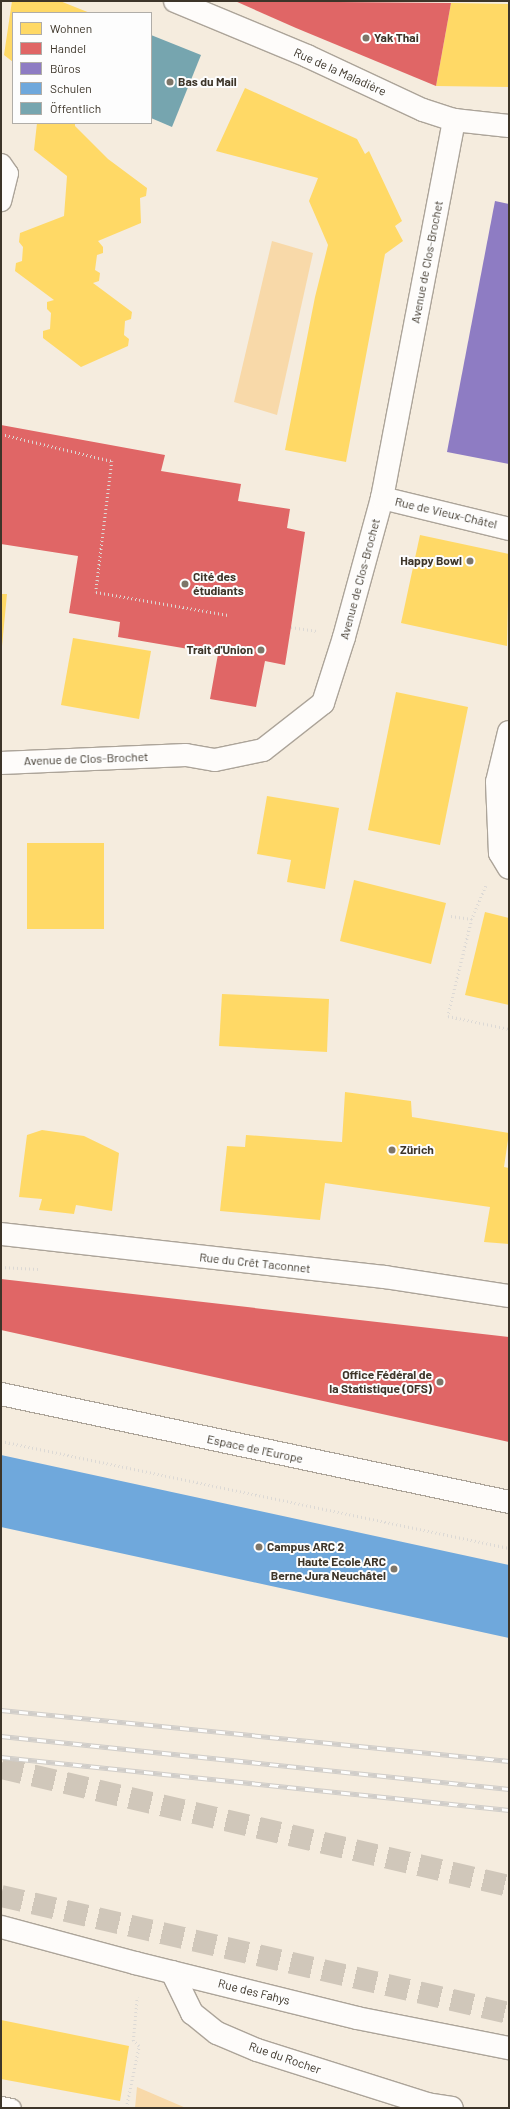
<!DOCTYPE html>
<html>
<head>
<meta charset="utf-8">
<style>
  body { margin:0 }
  #map { position:relative; width:510px; height:2109px; overflow:hidden; background:#f5ecde; font-family:Barlow,sans-serif }
  div>[style] { position:absolute }
  [style*='--x'] { left:calc(var(--x)*1px); top:calc(var(--y)*1px); width:calc(var(--w)*1px); rotate:calc(var(--a)*1deg) }
  .green>* { inset:0; background:#f8d9a9 }
  .homes>* { inset:0; background:#ffd966 }
  .shops>* { inset:0; background:#e06666 }
  .offices>* { inset:0; background:#8e7cc3 }
  .schools>* { inset:0; background:#6fa8dc }
  .public>* { inset:0; background:#76a5af }
  .highway-tunnel>* { height:22px; margin-top:-11px; transform-origin:0; background:repeating-linear-gradient(90deg,#d0c7ba 0 22px,transparent 0 33px) }
  .path>* { height:2.5px; margin-top:-1.25px; transform-origin:0; background:repeating-linear-gradient(90deg,#dcd9d5 0 1px,transparent 0 4px) }
  .roads { filter:drop-shadow(1px 0 #aca499) drop-shadow(-1px 0 #aca499) drop-shadow(0 1px #aca499) drop-shadow(0 -1px #aca499) }
  .lane>* { height:19px; margin:-9.5px; padding:0 9.5px; transform-origin:9.5px; border-radius:9.5px; background:#fefcfa }
  .street>* { height:22px; margin:-11px; padding:0 11px; transform-origin:11px; border-radius:11px; background:#fefcfa }
  .secondary>* { height:22px; margin:-11px; padding:0 11px; transform-origin:11px; border-radius:11px; background:#fefcfa }
  .rail>* { height:4.5px; margin-top:-2.25px; transform-origin:0; background:repeating-linear-gradient(90deg,#fdfdfd 0 9px,#d0cdc9 0 18px); box-sizing:border-box; border-block:1px solid #d0cdc9 }
  .dots>* { width:11px; height:11px; translate:-50% -50%; box-sizing:border-box; border:2px solid #fdfdfd; border-radius:50% }
  span { translate:-50% -50%; white-space:nowrap; text-align:center; line-height:1.15; -webkit-text-stroke:4px #fdfdfd; paint-order:stroke }
  .poi-label { font-size:12px; color:#3d3529; font-weight:700 }
  .left { translate:0 -50%; text-align:left }
  .right { translate:-100% -50%; text-align:right }
  .street-label { font-size:12px; color:#3d3529 }
  .frame { position:absolute; inset:0; border:2px solid #3d3529; pointer-events:none }
  .legend { position:absolute; left:12px; top:12px; width:140px; height:112px; box-sizing:border-box; background:#fdfdfd; border:1px solid #b0ada8; margin:0; padding:5px 7px; list-style:none; font-size:12px; color:#3d3529 }
  .legend li { display:flex; align-items:center; gap:8px; height:20px }
  .legend b { width:20px; border:1px solid #b0ada8 }
</style>
</head>
<body>
<div id="map">
  <div class="green">
    <i style="clip-path:polygon(272px 241px,313px 253px,277px 415px,234px 402px)"></i>
    <i style="clip-path:polygon(137px 2087px,186px 2108px,135px 2108px)"></i>
  </div>
  <div class="homes">
    <i style="clip-path:polygon(12px 1px,60px 1px,90px 13px,13px 13px,13px 62px,4px 55px)"></i>
    <i style="clip-path:polygon(451px 3px,509px 4px,509px 87px,436px 86px)"></i>
    <i style="clip-path:polygon(245px 88px,357px 139px,365px 154px,369px 151px,402px 221px,395px 226px,403px 241px,385px 254px,346px 462px,285px 450px,315px 297px,328px 245px,309px 201px,318px 178px,216px 151px)"></i>
    <i style="clip-path:polygon(37px 123px,75px 123px,75px 126px,108px 159px,147px 188px,146px 196px,140px 198px,141px 223px,98px 241px,103px 247px,103px 253px,97px 255px,95px 270px,100px 273px,99px 281px,93px 283px,132px 312px,131px 319px,125px 321px,124px 335px,129px 339px,128px 346px,81px 367px,43px 338px,43px 331px,50px 329px,51px 313px,47px 309px,47px 302px,54px 300px,15px 271px,16px 263px,22px 261px,23px 247px,19px 242px,20px 233px,64px 216px,67px 176px,34px 150px)"></i>
    <i style="clip-path:polygon(420px 535px,509px 554px,507px 646px,401px 623px)"></i>
    <i style="clip-path:polygon(1px 594px,7px 594px,2px 646px,1px 646px)"></i>
    <i style="clip-path:polygon(73px 638px,151px 651px,139px 719px,61px 705px)"></i>
    <i style="clip-path:polygon(396px 692px,468px 707px,440px 845px,368px 830px)"></i>
    <i style="clip-path:polygon(267px 796px,339px 808px,325px 889px,287px 882px,291px 860px,257px 854px)"></i>
    <i style="clip-path:polygon(27px 843px,104px 843px,104px 929px,27px 929px)"></i>
    <i style="clip-path:polygon(354px 880px,446px 903px,431px 964px,340px 941px)"></i>
    <i style="clip-path:polygon(485px 912px,509px 918px,509px 1005px,465px 995px)"></i>
    <i style="clip-path:polygon(222px 994px,329px 999px,327px 1052px,219px 1046px)"></i>
    <i style="clip-path:polygon(345px 1092px,411px 1101px,412px 1117px,509px 1133px,504px 1167px,509px 1168px,509px 1244px,484px 1242px,490px 1207px,325px 1183px,320px 1220px,220px 1211px,227px 1146px,245px 1147px,246px 1135px,342px 1142px)"></i>
    <i style="clip-path:polygon(42px 1130px,84px 1136px,119px 1153px,112px 1211px,76px 1205px,74px 1214px,39px 1210px,42px 1199px,19px 1197px,27px 1135px)"></i>
    <i style="clip-path:polygon(1px 2020px,129px 2046px,120px 2101px,1px 2079px)"></i>
  </div>
  <div class="shops">
    <i style="clip-path:polygon(235px 1px,451px 3px,436px 86px,296px 28px)"></i>
    <i style="clip-path:polygon(1px 425px,165px 455px,161px 471px,241px 484px,238px 501px,290px 509px,287px 528px,305px 532px,291px 627px,285px 665px,265px 661px,256px 707px,210px 699px,218px 654px,118px 637px,120px 622px,69px 613px,78px 556px,1px 544px)"></i>
    <i style="clip-path:polygon(1px 1279px,509px 1337px,509px 1442px,1px 1330px)"></i>
  </div>
  <div class="offices">
    <i style="clip-path:polygon(495px 201px,509px 204px,509px 464px,447px 452px)"></i>
  </div>
  <div class="schools">
    <i style="clip-path:polygon(1px 1455px,509px 1565px,509px 1638px,1px 1527px)"></i>
  </div>
  <div class="public">
    <i style="clip-path:polygon(151px 35px,201px 55px,172px 127px,151px 118px)"></i>
  </div>
  <div class="highway-tunnel">
    <i style="--x:1;--y:1768;--w:522;--a:13.08"></i>
    <i style="--x:1;--y:1896;--w:521;--a:12.97"></i>
  </div>
  <div class="path">
    <i style="--x:1;--y:434;--w:114;--a:13.7"></i>
    <i style="--x:112;--y:461;--w:132;--a:97"></i>
    <i style="--x:96;--y:592;--w:134;--a:9.9"></i>
    <i style="--x:291;--y:627;--w:26;--a:9"></i>
    <i style="--x:486;--y:886;--w:36;--a:113"></i>
    <i style="--x:472;--y:919;--w:100;--a:103.9"></i>
    <i style="--x:448;--y:1016;--w:62;--a:12"></i>
    <i style="--x:451;--y:916;--w:21;--a:8"></i>
    <i style="--x:1;--y:1267;--w:37;--a:3"></i>
    <i style="--x:1;--y:1441;--w:519;--a:11.89"></i>
    <i style="--x:126;--y:2108;--w:63;--a:-78.2"></i>
    <i style="--x:139;--y:2046;--w:8;--a:-140"></i>
    <i style="--x:133;--y:2041;--w:44;--a:-84.8"></i>
  </div>
  <div class="roads">
    <div class="lane">
      <i style="--x:1;--y:163;--w:12;--a:55"></i>
      <i style="--x:8;--y:173;--w:29;--a:104"></i>
      <i style="--x:1;--y:2106;--w:10;--a:11"></i>
    </div>
    <div class="street">
      <i style="--x:382;--y:498;--w:131;--a:13.7"></i>
      <i style="--x:509;--y:732;--w:51;--a:103.5"></i>
      <i style="--x:497;--y:782;--w:71;--a:87.6"></i>
      <i style="--x:500;--y:853;--w:17;--a:59"></i>
      <i style="--x:1;--y:763;--w:185;--a:-2.5"></i>
      <i style="--x:186;--y:755;--w:29;--a:10"></i>
      <i style="--x:215;--y:760;--w:49;--a:-11.8"></i>
      <i style="--x:263;--y:750;--w:76;--a:-38.1"></i>
      <i style="--x:323;--y:703;--w:69;--a:-72.3"></i>
      <i style="--x:344;--y:637;--w:144;--a:-74.7"></i>
      <i style="--x:382;--y:498;--w:385;--a:-79.2"></i>
      <i style="--x:1;--y:1234;--w:386;--a:6.4"></i>
      <i style="--x:385;--y:1277;--w:125;--a:8.7"></i>
      <i style="--x:1;--y:1394;--w:519;--a:12"></i>
    </div>
    <div class="secondary">
      <i style="--x:175;--y:1;--w:143;--a:22.6"></i>
      <i style="--x:307;--y:56;--w:128;--a:25"></i>
      <i style="--x:423;--y:110;--w:33;--a:18"></i>
      <i style="--x:454;--y:120;--w:55;--a:6.2"></i>
      <i style="--x:1;--y:1927;--w:139;--a:15"></i>
      <i style="--x:135;--y:1963;--w:229;--a:13.9"></i>
      <i style="--x:357;--y:2018;--w:155;--a:11.2"></i>
      <i style="--x:172;--y:1972;--w:46;--a:64"></i>
      <i style="--x:192;--y:2013;--w:32;--a:39"></i>
      <i style="--x:217;--y:2033;--w:43;--a:23"></i>
      <i style="--x:257;--y:2050;--w:178;--a:17.6"></i>
      <i style="--x:427;--y:2104;--w:25;--a:9"></i>
    </div>
  </div>
  <div class="rail">
    <i style="--x:1;--y:1710;--w:511;--a:5.73"></i>
    <i style="--x:1;--y:1736;--w:511;--a:5.96"></i>
    <i style="--x:1;--y:1757;--w:511;--a:5.96"></i>
  </div>
  <div class="dots">
    <i style="left:366px;top:38px;background:#7d7568"></i>
    <i style="left:170px;top:82px;background:#7d7568"></i>
    <i style="left:470px;top:561px;background:#7d7568"></i>
    <i style="left:185px;top:584px;background:#7d7568"></i>
    <i style="left:261px;top:650px;background:#7d7568"></i>
    <i style="left:392px;top:1150px;background:#7d7568"></i>
    <i style="left:440px;top:1382px;background:#7d7568"></i>
    <i style="left:259px;top:1547px;background:#7d7568"></i>
    <i style="left:394px;top:1569px;background:#7d7568"></i>
  </div>
  <div class="poi-label">
    <span class="left" style="left:374px;top:38px">Yak Thai</span>
    <span class="left" style="left:178px;top:82px">Bas du Mail</span>
    <span class="right" style="left:462px;top:561px">Happy Bowl</span>
    <span class="left" style="left:193px;top:584px">Cité des<br>étudiants</span>
    <span class="right" style="left:253px;top:650px">Trait d'Union</span>
    <span class="left" style="left:400px;top:1150px">Zürich</span>
    <span class="right" style="left:432px;top:1382px">Office Fédéral de<br>la Statistique (OFS)</span>
    <span class="left" style="left:267px;top:1547px">Campus ARC 2</span>
    <span class="right" style="left:386px;top:1569px">Haute Ecole ARC<br>Berne Jura Neuchâtel</span>
  </div>
  <div class="street-label">
    <span style="left:340px;top:72px;rotate:24deg">Rue de la Maladière</span>
    <span style="left:427px;top:262px;rotate:-79deg">Avenue de Clos-Brochet</span>
    <span style="left:446px;top:513px;rotate:13deg">Rue de Vieux-Châtel</span>
    <span style="left:360px;top:579px;rotate:-75deg">Avenue de Clos-Brochet</span>
    <span style="left:86px;top:759px;rotate:-2deg">Avenue de Clos-Brochet</span>
    <span style="left:255px;top:1263px;rotate:6deg">Rue du Crêt Taconnet</span>
    <span style="left:255px;top:1449px;rotate:12deg">Espace de l'Europe</span>
    <span style="left:254px;top:1992px;rotate:14deg">Rue des Fahys</span>
    <span style="left:285px;top:2058px;rotate:19deg">Rue du Rocher</span>
  </div>
  <div class="frame"></div>
  <ul class="legend">
  <li><b style="height:11px;background:#ffd966"></b>Wohnen</li>
  <li><b style="height:11px;background:#e06666"></b>Handel</li>
  <li><b style="height:11px;background:#8e7cc3"></b>Büros</li>
  <li><b style="height:11px;background:#6fa8dc"></b>Schulen</li>
  <li><b style="height:11px;background:#76a5af"></b>Öffentlich</li>
  </ul>
</div>
</body>
</html>
